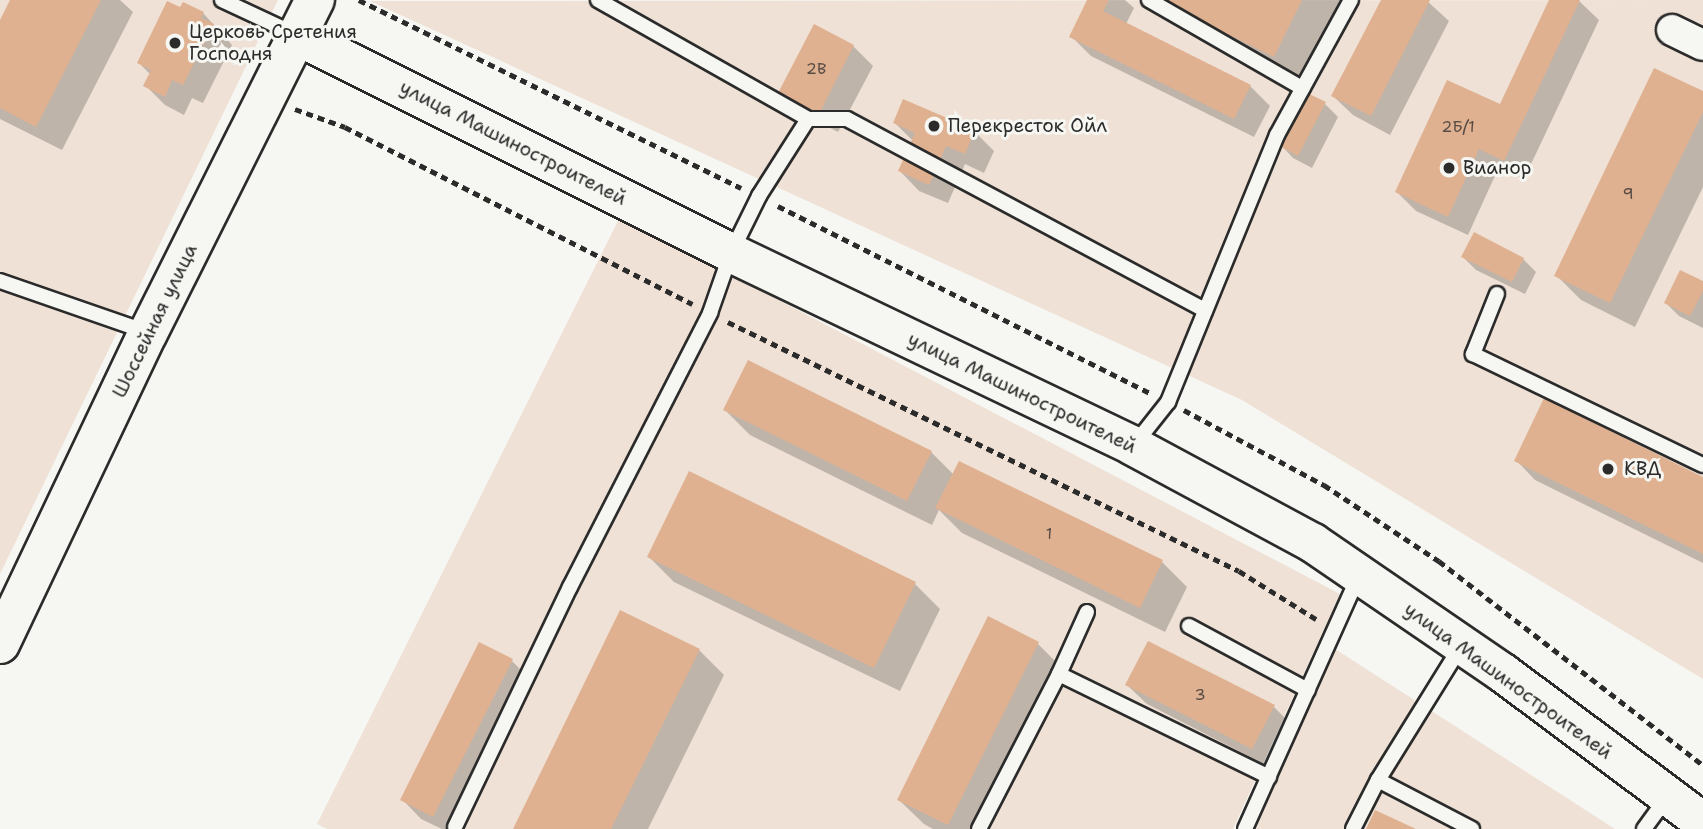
<!DOCTYPE html>
<html>
<head>
<meta charset="utf-8">
<style>
  body { margin:0 }
  #map { position:relative; width:1703px; height:829px; overflow:hidden; background:#f6f6f2; font-family:"Shantell Sans",sans-serif }
  div>[style] { position:absolute }
  [style*='--x'] { left:calc(var(--x)*1px); top:calc(var(--y)*1px); width:calc(var(--w)*1px); rotate:calc(var(--a)*1deg) }
  .built>* { inset:0; background:#efe1d5 }
  .shadow>* { inset:0; background:#0003 }
  .building>* { inset:0; background:#dfb190 }
  .path>* { height:4.5px; margin-top:-2.25px; transform-origin:0; background:repeating-linear-gradient(90deg,#2b2b2b 0 7px,transparent 0 12px) }
  .roads { filter:drop-shadow(2px 0 #2b2b2b) drop-shadow(-2px 0 #2b2b2b) drop-shadow(0 2px #2b2b2b) drop-shadow(0 -2px #2b2b2b) }
  .lane>* { height:14px; margin:-7px; padding:0 7px; transform-origin:7px; border-radius:7px; background:#f6f6f2 }
  .street>* { height:30px; margin:-15px; padding:0 15px; transform-origin:15px; border-radius:15px; background:#f6f6f2 }
  .secondary>* { height:38px; margin:-19px; padding:0 19px; transform-origin:19px; border-radius:19px; background:#f6f6f2 }
  .dots>* { width:19px; height:19px; translate:-50% -50%; box-sizing:border-box; border:4px solid #f6f6f2; border-radius:50% }
  span { translate:-50% -50%; white-space:nowrap; text-align:center; line-height:1.15; -webkit-text-stroke:6px #f6f6f2; paint-order:stroke }
  .number-label { font-size:16px; color:#584c44 }
  .number-label span { -webkit-text-stroke-width:0 }
  .poi-label { font-size:19px; color:#2b2b2b }
  .left { translate:0 -50%; text-align:left }
  .street-label { font-size:19px; color:#2b2b2b }
</style>
</head>
<body>
<div id="map">
  <div class="built">
    <i style="clip-path:polygon(0 0,278px 0,0 574px)"></i>
    <i style="clip-path:polygon(1703px 0,1703px 679px,1242px 400px,370px 1px)"></i>
    <i style="clip-path:polygon(620px 217px,1340px 594px,1233px 829px,327px 829px,317px 824px)"></i>
    <i style="clip-path:polygon(1321px 640px,1615px 829px,1237px 829px)"></i>
  </div>
  <div class="shadow">
    <i style="clip-path:polygon(12px 0,120px 0,133px 12px,62px 150px,0 119px,0 24px)"></i>
    <i style="clip-path:polygon(1089px 0,1125px 0,1134px 8px,1126px 24px,1250px 86px,1270px 106px,1254px 137px,1091px 56px,1071px 36px)"></i>
    <i style="clip-path:polygon(1162px 0,1340px 0,1299px 81px)"></i>
    <i style="clip-path:polygon(1382px 0,1426px 0,1449px 21px,1390px 135px,1353px 115px,1333px 96px)"></i>
    <i style="clip-path:polygon(1551px 0,1578px 0,1599px 20px,1524px 179px,1499px 167px,1468px 235px,1416px 211px,1397px 192px,1501px 107px)"></i>
    <i style="clip-path:polygon(180px 10px,203px 13px,232px 45px,203px 103px,192px 98px,184px 115px,165px 105px,146px 86px,151px 75px,139px 63px)"></i>
    <i style="clip-path:polygon(853px 46px,873px 66px,838px 132px,800px 112px,780px 93px)"></i>
    <i style="clip-path:polygon(1703px 93px,1703px 187px,1635px 327px,1581px 300px,1556px 275px)"></i>
    <i style="clip-path:polygon(1325px 104px,1338px 117px,1312px 168px,1293px 158px,1280px 144px)"></i>
    <i style="clip-path:polygon(895px 123px,974px 131px,994px 151px,984px 173px,965px 164px,948px 203px,919px 191px,900px 171px,913px 141px)"></i>
    <i style="clip-path:polygon(1463px 257px,1523px 259px,1536px 272px,1525px 294px,1476px 270px)"></i>
    <i style="clip-path:polygon(1703px 283px,1703px 328px,1679px 316px,1666px 303px)"></i>
    <i style="clip-path:polygon(725px 410px,931px 452px,954px 475px,1162px 562px,1187px 587px,1165px 632px,962px 533px,939px 510px,932px 525px,750px 435px)"></i>
    <i style="clip-path:polygon(1516px 460px,1703px 479px,1703px 563px,1535px 480px)"></i>
    <i style="clip-path:polygon(649px 557px,915px 584px,940px 609px,900px 691px,674px 582px)"></i>
    <i style="clip-path:polygon(1037px 643px,1062px 668px,982px 829px,933px 829px,924px 824px,899px 800px)"></i>
    <i style="clip-path:polygon(699px 650px,724px 675px,648px 829px,515px 829px)"></i>
    <i style="clip-path:polygon(511px 660px,531px 680px,456px 829px,442px 829px,421px 819px,402px 799px)"></i>
    <i style="clip-path:polygon(1127px 685px,1274px 707px,1293px 726px,1272px 768px,1147px 704px)"></i>
  </div>
  <div class="building">
    <i style="clip-path:polygon(10px 0,101px 0,36px 127px,0 108px,0 20px)"></i>
    <i style="clip-path:polygon(1087px 0,1109px 0,1103px 11px,1251px 85px,1234px 119px,1069px 37px)"></i>
    <i style="clip-path:polygon(1159px 0,1302px 0,1274px 57px)"></i>
    <i style="clip-path:polygon(1381px 0,1430px 0,1371px 116px,1331px 96px)"></i>
    <i style="clip-path:polygon(1549px 0,1580px 0,1504px 161px,1479px 149px,1448px 217px,1395px 192px,1447px 80px,1500px 104px)"></i>
    <i style="clip-path:polygon(167px 1px,180px 7px,183px 2px,204px 12px,201px 18px,214px 24px,183px 85px,172px 80px,165px 97px,143px 86px,151px 70px,137px 63px)"></i>
    <i style="clip-path:polygon(814px 24px,854px 45px,819px 114px,778px 93px)"></i>
    <i style="clip-path:polygon(1654px 68px,1703px 91px,1703px 112px,1610px 303px,1554px 276px)"></i>
    <i style="clip-path:polygon(1305px 92px,1326px 102px,1298px 156px,1278px 145px)"></i>
    <i style="clip-path:polygon(903px 99px,975px 130px,965px 154px,946px 146px,929px 185px,898px 171px,915px 133px,893px 123px)"></i>
    <i style="clip-path:polygon(1474px 232px,1524px 258px,1512px 282px,1461px 257px)"></i>
    <i style="clip-path:polygon(1680px 270px,1703px 281px,1703px 291px,1690px 316px,1664px 303px)"></i>
    <i style="clip-path:polygon(748px 360px,932px 451px,907px 501px,723px 410px)"></i>
    <i style="clip-path:polygon(1544px 398px,1703px 477px,1703px 554px,1514px 461px)"></i>
    <i style="clip-path:polygon(959px 461px,1163px 560px,1140px 608px,935px 508px)"></i>
    <i style="clip-path:polygon(689px 471px,916px 582px,874px 668px,647px 557px)"></i>
    <i style="clip-path:polygon(620px 610px,700px 649px,611px 829px,513px 829px)"></i>
    <i style="clip-path:polygon(988px 616px,1039px 642px,948px 825px,897px 800px)"></i>
    <i style="clip-path:polygon(1148px 641px,1275px 705px,1252px 749px,1125px 685px)"></i>
    <i style="clip-path:polygon(479px 642px,513px 659px,433px 817px,400px 800px)"></i>
    <i style="clip-path:polygon(1375px 810px,1416px 829px,1366px 829px)"></i>
  </div>
  <div class="path">
    <i style="--x:359;--y:0;--w:426;--a:26.2"></i>
    <i style="--x:295;--y:109;--w:53;--a:19.8"></i>
    <i style="--x:345;--y:127;--w:390;--a:27"></i>
    <i style="--x:778;--y:206;--w:418;--a:26.7"></i>
    <i style="--x:728;--y:322;--w:568;--a:25.98"></i>
    <i style="--x:1239;--y:571;--w:91;--a:31.9"></i>
    <i style="--x:1184;--y:410;--w:159;--a:28.2"></i>
    <i style="--x:1324;--y:485;--w:138;--a:33.5"></i>
    <i style="--x:1439;--y:561;--w:334;--a:37.7"></i>
  </div>
  <div class="roads">
    <div class="lane">
      <i style="--x:222;--y:0;--w:83;--a:25"></i>
      <i style="--x:598;--y:0;--w:241;--a:29.5"></i>
      <i style="--x:1149;--y:0;--w:177;--a:29.9"></i>
      <i style="--x:0;--y:281;--w:156;--a:19.1"></i>
      <i style="--x:1497;--y:294;--w:65;--a:111.8"></i>
      <i style="--x:1473;--y:354;--w:255;--a:25.8"></i>
      <i style="--x:1134;--y:445;--w:55;--a:-51.7"></i>
      <i style="--x:1168;--y:402;--w:288;--a:-67.8"></i>
      <i style="--x:1277;--y:135;--w:154;--a:-61.3"></i>
      <i style="--x:1189;--y:626;--w:135;--a:28.3"></i>
      <i style="--x:1059;--y:674;--w:68;--a:-65.7"></i>
      <i style="--x:1378;--y:780;--w:106;--a:27.5"></i>
      <i style="--x:455;--y:827;--w:266;--a:-64.4"></i>
      <i style="--x:570;--y:587;--w:308;--a:-62.9"></i>
      <i style="--x:710;--y:313;--w:64;--a:-70.7"></i>
      <i style="--x:731;--y:253;--w:64;--a:-63.8"></i>
      <i style="--x:759;--y:196;--w:91;--a:-57.5"></i>
      <i style="--x:808;--y:119;--w:39;--a:0"></i>
      <i style="--x:847;--y:119;--w:406;--a:28.1"></i>
      <i style="--x:979;--y:829;--w:174;--a:-62.7"></i>
      <i style="--x:1059;--y:674;--w:234;--a:26.1"></i>
      <i style="--x:1245;--y:829;--w:278;--a:-65.8"></i>
      <i style="--x:1353;--y:829;--w:55;--a:-63"></i>
      <i style="--x:1378;--y:780;--w:158;--a:-58.2"></i>
      <i style="--x:1644;--y:829;--w:39;--a:-54"></i>
    </div>
    <div class="street">
      <i style="--x:1672;--y:30;--w:34;--a:26"></i>
    </div>
    <div class="secondary">
      <i style="--x:298;--y:36;--w:484;--a:26.6"></i>
      <i style="--x:731;--y:253;--w:446;--a:25.6"></i>
      <i style="--x:1133;--y:446;--w:204;--a:28.3"></i>
      <i style="--x:1313;--y:543;--w:230;--a:34.4"></i>
      <i style="--x:1503;--y:673;--w:249;--a:36.7"></i>
      <i style="--x:0;--y:644;--w:344;--a:-64.6"></i>
      <i style="--x:148;--y:333;--w:373;--a:-63.4"></i>
    </div>
  </div>
  <div class="dots">
    <i style="left:175px;top:43px;background:#2b2b2b"></i>
    <i style="left:934px;top:126px;background:#2b2b2b"></i>
    <i style="left:1449px;top:168px;background:#2b2b2b"></i>
    <i style="left:1608px;top:469px;background:#2b2b2b"></i>
  </div>
  <div class="number-label">
    <span style="left:816px;top:69px">2В</span>
    <span style="left:1458px;top:127px">2Б/1</span>
    <span style="left:1628px;top:194px">9</span>
    <span style="left:1049px;top:534px">1</span>
    <span style="left:1200px;top:695px">3</span>
  </div>
  <div class="poi-label">
    <span class="left" style="left:189px;top:43px">Церковь Сретения<br>Господня</span>
    <span class="left" style="left:948px;top:126px">Перекресток Ойл</span>
    <span class="left" style="left:1463px;top:168px">Вианор</span>
    <span class="left" style="left:1624px;top:469px">КВД</span>
  </div>
  <div class="street-label">
    <span style="left:513px;top:143px;rotate:27deg">улица Машиностроителей</span>
    <span style="left:155px;top:321px;rotate:-64deg">Шоссейная улица</span>
    <span style="left:1022px;top:393px;rotate:26deg">улица Машиностроителей</span>
    <span style="left:1508px;top:681px;rotate:36deg">улица Машиностроителей</span>
  </div>
</div>
</body>
</html>
